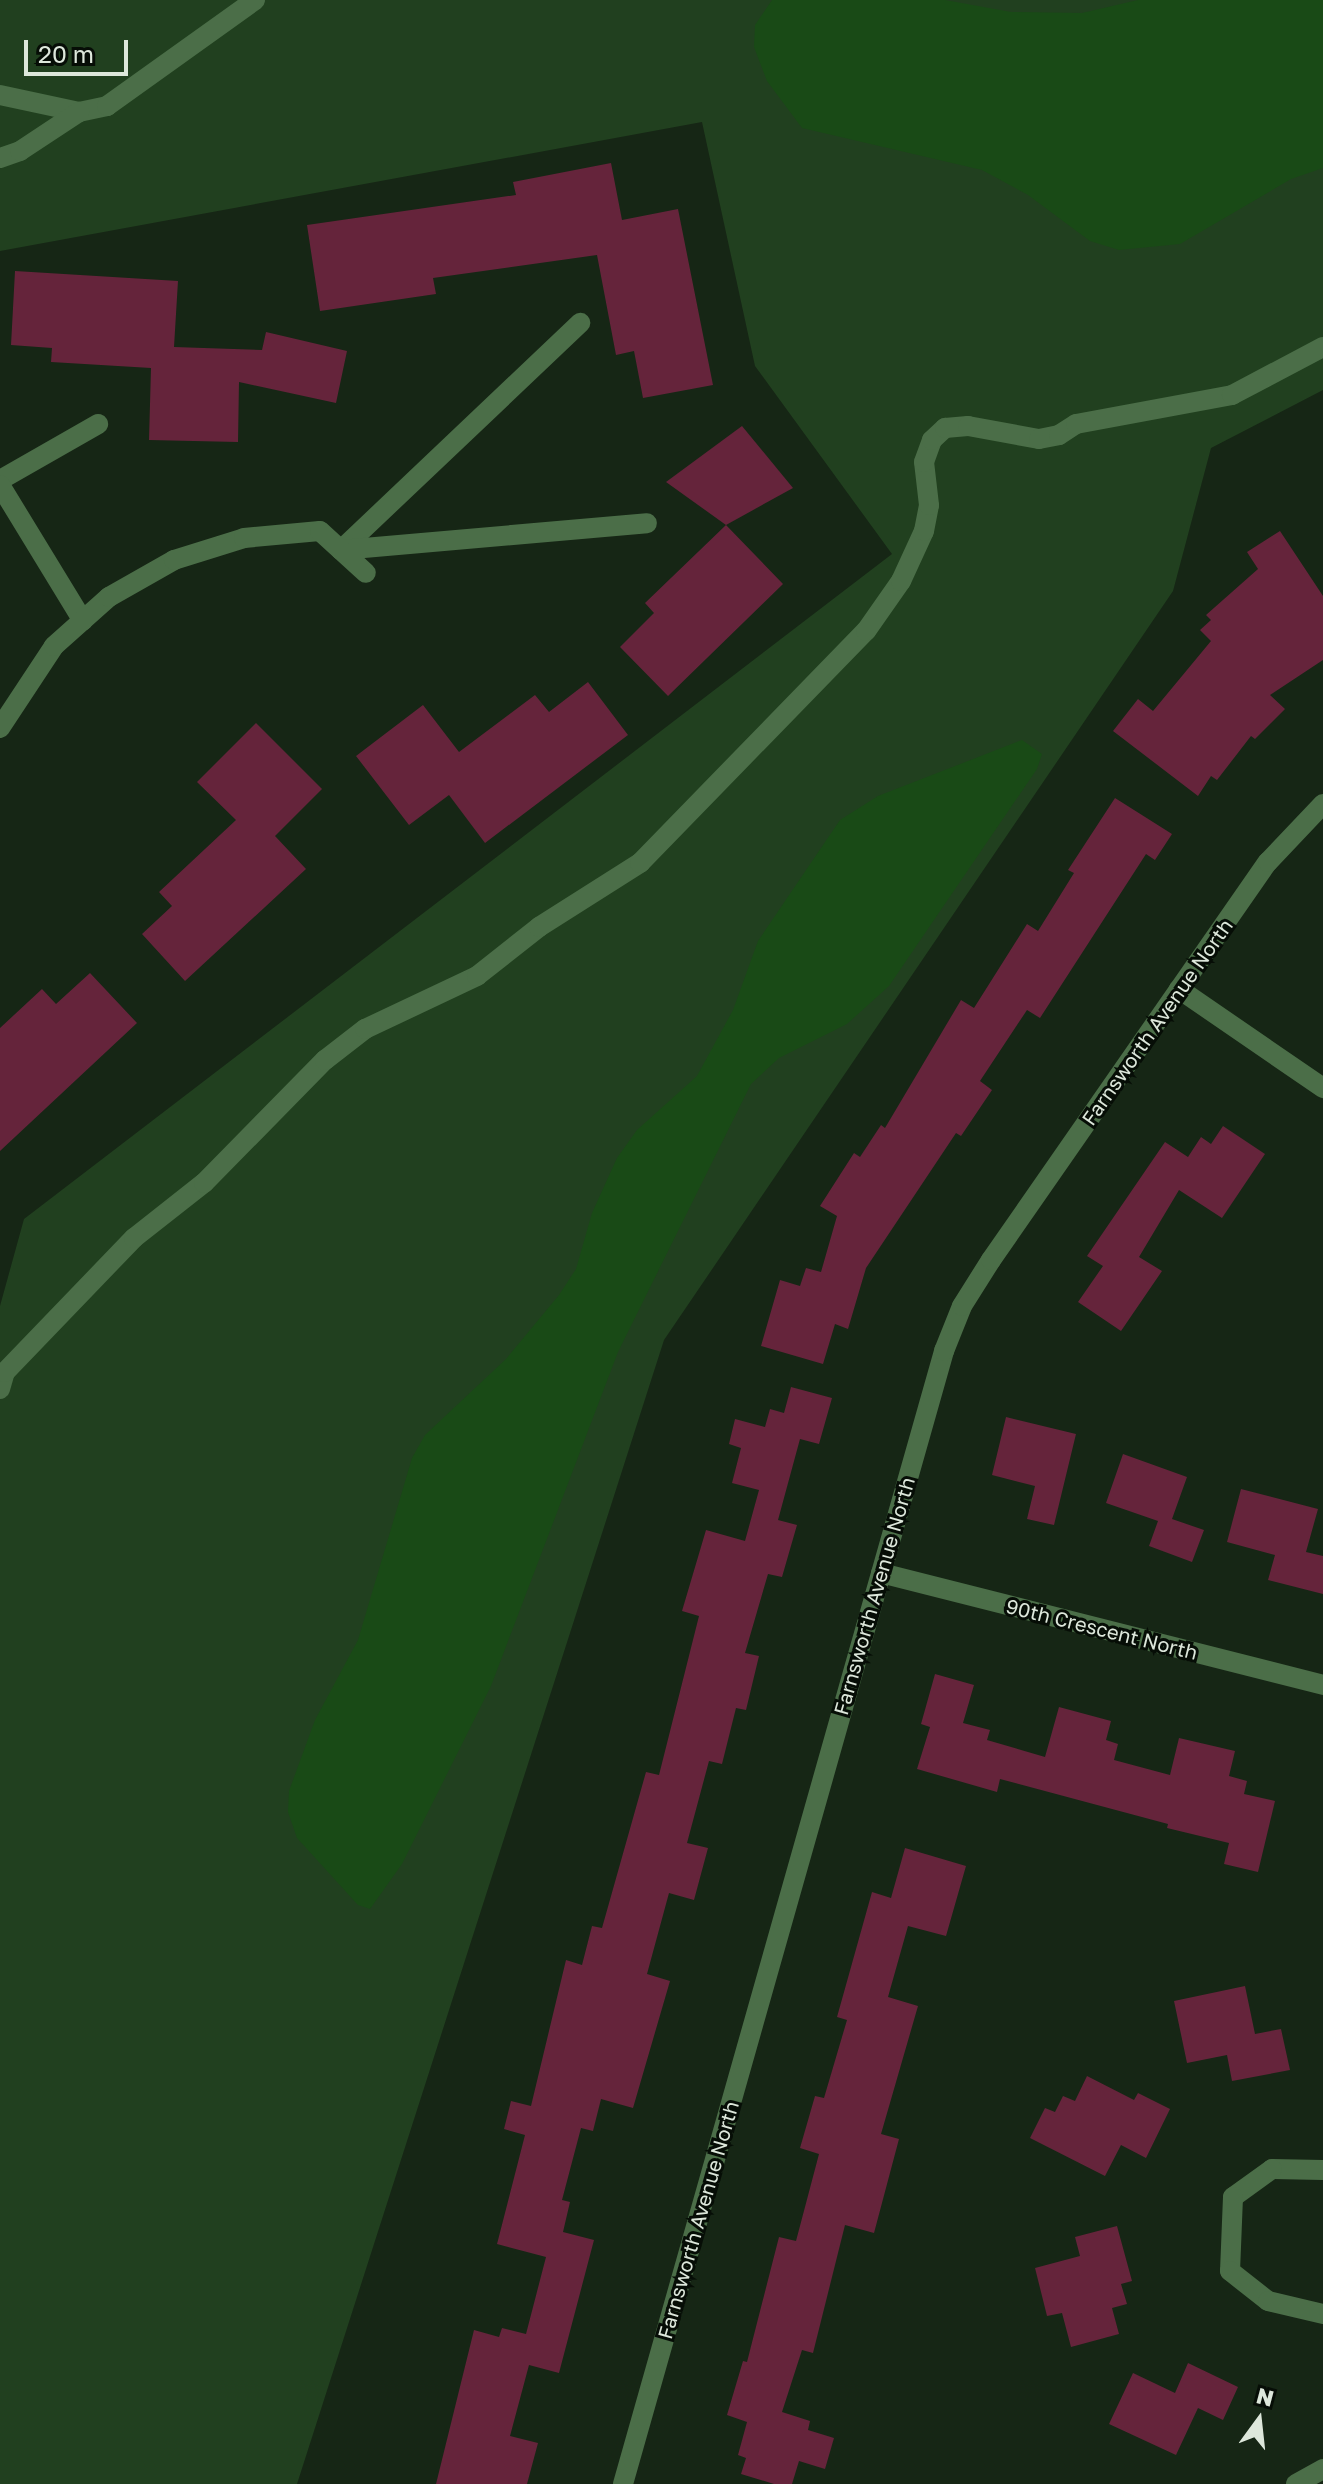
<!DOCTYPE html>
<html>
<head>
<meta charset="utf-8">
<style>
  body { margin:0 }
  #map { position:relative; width:1323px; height:2484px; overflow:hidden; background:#162615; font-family:"Golos Text",sans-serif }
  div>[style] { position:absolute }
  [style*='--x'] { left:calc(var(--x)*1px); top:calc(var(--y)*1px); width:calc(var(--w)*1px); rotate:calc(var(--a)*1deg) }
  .green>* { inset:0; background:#21401f }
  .water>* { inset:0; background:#194a16 }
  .building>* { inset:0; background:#65243b }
  .service>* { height:20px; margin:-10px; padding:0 10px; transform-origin:10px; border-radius:10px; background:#4b6e48 }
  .minor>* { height:20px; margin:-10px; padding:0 10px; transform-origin:10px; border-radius:10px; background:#4b6e48 }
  span { translate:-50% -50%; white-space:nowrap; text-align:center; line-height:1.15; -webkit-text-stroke:6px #060d06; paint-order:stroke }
  .street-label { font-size:20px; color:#dde7db }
  .north { position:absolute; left:1219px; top:2380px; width:80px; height:80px; -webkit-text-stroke:6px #060d06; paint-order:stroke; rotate:15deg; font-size:22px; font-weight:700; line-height:32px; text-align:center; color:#dde7db }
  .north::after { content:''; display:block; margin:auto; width:28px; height:36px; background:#dde7db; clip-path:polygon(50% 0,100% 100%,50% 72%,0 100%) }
  .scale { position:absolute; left:24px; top:40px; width:104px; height:36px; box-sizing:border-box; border:4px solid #dde7db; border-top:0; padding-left:10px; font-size:24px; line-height:28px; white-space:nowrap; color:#dde7db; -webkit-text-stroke:6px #060d06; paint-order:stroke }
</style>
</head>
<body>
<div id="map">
  <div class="green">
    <i style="clip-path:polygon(0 0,1323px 0,1323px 390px,1211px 448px,1173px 591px,664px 1340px,297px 2484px,0 2484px,0 1306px,24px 1219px,892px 554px,755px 366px,702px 122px,0 251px)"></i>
  </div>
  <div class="water">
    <i style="clip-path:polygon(772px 0,945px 0,1011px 12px,1082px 13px,1138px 0,1323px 0,1323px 168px,1291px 179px,1180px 244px,1119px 250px,1090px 241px,1028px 195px,982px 170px,802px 128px,767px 81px,754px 47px,755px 25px)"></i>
    <i style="clip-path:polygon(1022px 740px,1042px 754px,1037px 769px,889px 986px,847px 1024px,779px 1058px,751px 1084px,618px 1352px,491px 1686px,402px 1864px,370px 1909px,358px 1905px,297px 1838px,288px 1812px,289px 1791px,315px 1720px,358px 1640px,412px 1458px,425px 1435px,506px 1359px,559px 1295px,576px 1269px,592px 1213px,617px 1158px,637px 1130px,697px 1076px,733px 1010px,758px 941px,840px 820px,878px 796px)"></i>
  </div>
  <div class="building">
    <i style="clip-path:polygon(611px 163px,622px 220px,678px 209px,713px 385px,643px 398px,634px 351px,616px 355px,597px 255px,433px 278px,436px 294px,320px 311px,307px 225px,516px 195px,513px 182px)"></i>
    <i style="clip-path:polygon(15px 271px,178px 281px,174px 347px,262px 350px,266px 332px,347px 351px,336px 403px,239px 382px,238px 442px,149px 440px,151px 368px,51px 362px,52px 348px,11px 345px)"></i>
    <i style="clip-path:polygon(742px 426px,793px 488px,726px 525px,666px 482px)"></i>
    <i style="clip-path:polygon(726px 525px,783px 584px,668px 696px,620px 647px,654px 613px,645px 603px)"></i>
    <i style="clip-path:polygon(1280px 531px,1323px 596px,1323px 660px,1270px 695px,1285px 709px,1255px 739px,1251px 736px,1217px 780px,1211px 776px,1198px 796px,1113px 731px,1138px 699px,1153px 711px,1211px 641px,1200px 630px,1211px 620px,1206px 615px,1258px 569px,1247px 552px)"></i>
    <i style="clip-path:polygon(588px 682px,628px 735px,485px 843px,449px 795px,409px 825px,356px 756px,423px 705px,459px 752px,535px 695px,549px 712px)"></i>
    <i style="clip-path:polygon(256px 723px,322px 789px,275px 836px,306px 869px,185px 981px,142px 934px,172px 906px,159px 892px,236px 820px,197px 782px)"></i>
    <i style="clip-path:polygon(1115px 798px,1172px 834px,1155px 860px,1146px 854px,1040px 1018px,1027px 1010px,980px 1081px,992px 1090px,961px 1136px,956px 1133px,866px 1268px,848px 1329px,835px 1324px,823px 1364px,761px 1346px,780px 1280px,800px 1286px,806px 1268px,821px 1272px,837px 1216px,820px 1206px,854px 1153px,860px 1157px,881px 1125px,885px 1128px,961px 1000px,974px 1008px,1027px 924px,1038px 931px,1074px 873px,1068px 870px)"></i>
    <i style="clip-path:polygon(90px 973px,137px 1023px,0 1151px,0 1028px,42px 989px,56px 1004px)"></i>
    <i style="clip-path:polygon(1223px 1126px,1265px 1154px,1222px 1218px,1179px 1190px,1139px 1257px,1162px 1271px,1121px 1331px,1078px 1302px,1103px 1266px,1087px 1256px,1165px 1142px,1188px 1157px,1201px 1137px,1211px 1144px)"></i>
    <i style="clip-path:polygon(791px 1387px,832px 1398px,819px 1444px,800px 1439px,778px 1520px,797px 1525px,782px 1577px,768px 1574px,745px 1653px,759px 1656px,746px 1710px,736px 1708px,722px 1764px,709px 1761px,687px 1843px,708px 1848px,694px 1900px,669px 1893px,647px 1974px,670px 1981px,633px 2108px,601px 2099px,593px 2131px,581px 2128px,562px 2200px,570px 2202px,563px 2232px,594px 2240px,559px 2373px,529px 2365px,510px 2436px,538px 2443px,527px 2484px,436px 2484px,474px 2330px,499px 2337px,502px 2328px,526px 2334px,546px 2257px,497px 2244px,525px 2135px,504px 2129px,511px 2101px,531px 2106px,566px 1960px,582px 1965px,592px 1926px,602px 1928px,646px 1772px,659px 1775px,699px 1616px,682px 1611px,706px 1530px,745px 1541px,759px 1490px,732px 1483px,741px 1448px,729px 1444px,735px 1419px,765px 1427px,770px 1409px,784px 1413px)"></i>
    <i style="clip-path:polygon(1006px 1417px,1076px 1434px,1054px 1525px,1027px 1519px,1035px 1486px,992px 1475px)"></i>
    <i style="clip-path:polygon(1123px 1454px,1187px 1477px,1172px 1519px,1204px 1530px,1192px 1562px,1149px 1546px,1158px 1521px,1106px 1503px)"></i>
    <i style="clip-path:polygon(1241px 1489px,1318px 1509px,1306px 1552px,1323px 1556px,1323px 1594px,1268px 1580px,1275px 1555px,1227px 1542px)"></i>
    <i style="clip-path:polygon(935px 1674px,974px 1685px,963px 1723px,990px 1730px,987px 1740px,1045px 1757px,1059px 1707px,1111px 1721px,1106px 1740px,1118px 1744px,1114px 1760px,1170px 1775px,1179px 1738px,1235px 1751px,1229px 1776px,1247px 1781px,1244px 1794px,1275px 1801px,1258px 1872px,1224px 1864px,1229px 1843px,1167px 1828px,1168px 1824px,1000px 1779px,997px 1792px,917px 1769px,930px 1727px,921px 1724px)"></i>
    <i style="clip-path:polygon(905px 1848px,966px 1866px,946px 1936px,908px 1926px,888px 1997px,918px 2006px,881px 2134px,899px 2139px,874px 2233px,845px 2225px,813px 2353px,802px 2350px,782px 2412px,810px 2421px,808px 2430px,834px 2438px,825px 2469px,799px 2461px,792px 2484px,774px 2484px,741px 2474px,746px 2458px,738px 2455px,747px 2422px,727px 2415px,743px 2361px,747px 2362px,779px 2237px,796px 2241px,819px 2154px,800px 2148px,815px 2096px,824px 2098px,847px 2020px,837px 2017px,872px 1892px,891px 1898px)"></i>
    <i style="clip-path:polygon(1245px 1986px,1255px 2034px,1281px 2029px,1290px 2070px,1232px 2081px,1227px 2055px,1187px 2063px,1174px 2001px)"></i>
    <i style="clip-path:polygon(1087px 2076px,1134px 2100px,1138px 2093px,1170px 2109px,1146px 2158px,1121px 2145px,1105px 2176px,1030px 2138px,1045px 2108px,1055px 2112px,1063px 2096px,1075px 2101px)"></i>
    <i style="clip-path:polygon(1117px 2226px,1132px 2281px,1121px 2284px,1127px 2304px,1112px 2308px,1119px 2334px,1071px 2347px,1062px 2313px,1047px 2316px,1035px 2268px,1080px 2256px,1075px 2237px)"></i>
    <i style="clip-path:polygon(1188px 2363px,1238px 2387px,1223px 2420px,1198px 2408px,1176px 2455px,1109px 2424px,1133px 2373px,1175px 2393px)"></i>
  </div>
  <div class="service">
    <i style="--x:0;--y:95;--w:81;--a:12.1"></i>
    <i style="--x:79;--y:112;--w:29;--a:-12"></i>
    <i style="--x:107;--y:106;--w:182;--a:-35.6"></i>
    <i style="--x:0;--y:158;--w:21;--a:-19"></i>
    <i style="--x:20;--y:151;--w:71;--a:-33.5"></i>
    <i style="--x:0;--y:480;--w:113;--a:-29.7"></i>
    <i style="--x:0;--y:485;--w:159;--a:58.6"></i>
    <i style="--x:341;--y:550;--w:330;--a:-43.5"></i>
    <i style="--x:341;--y:550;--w:307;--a:-5"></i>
    <i style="--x:0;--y:1389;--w:18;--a:-74"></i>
    <i style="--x:5;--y:1372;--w:186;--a:-46.1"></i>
    <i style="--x:134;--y:1238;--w:89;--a:-38.2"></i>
    <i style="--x:204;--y:1183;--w:173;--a:-45.5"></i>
    <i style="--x:325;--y:1060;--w:51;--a:-37.8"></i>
    <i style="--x:365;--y:1029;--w:124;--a:-25.3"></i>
    <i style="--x:477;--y:976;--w:79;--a:-38.3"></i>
    <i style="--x:539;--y:927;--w:120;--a:-32.4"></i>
    <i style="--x:640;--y:863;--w:324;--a:-45.8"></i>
    <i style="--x:866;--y:631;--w:61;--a:-55"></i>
    <i style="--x:901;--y:581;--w:55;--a:-65.3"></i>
    <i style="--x:924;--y:531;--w:26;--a:-79"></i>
    <i style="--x:929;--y:505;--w:43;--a:-96.6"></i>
    <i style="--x:924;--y:462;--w:23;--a:-70"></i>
    <i style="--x:932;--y:440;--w:18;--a:-43"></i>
    <i style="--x:945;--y:428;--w:23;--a:-5"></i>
    <i style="--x:968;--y:426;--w:72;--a:10.4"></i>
    <i style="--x:1039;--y:439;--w:20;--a:-11"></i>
    <i style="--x:1059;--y:435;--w:20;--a:-33"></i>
    <i style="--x:1076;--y:424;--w:159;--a:-10.5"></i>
    <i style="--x:1232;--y:395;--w:103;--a:-27.8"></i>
  </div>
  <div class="minor">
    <i style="--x:0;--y:728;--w:98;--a:-56.6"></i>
    <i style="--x:54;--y:646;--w:74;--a:-41.7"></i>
    <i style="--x:109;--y:597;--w:75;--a:-29.6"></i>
    <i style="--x:174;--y:560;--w:73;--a:-17.4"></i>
    <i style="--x:244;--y:538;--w:76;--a:-5.3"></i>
    <i style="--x:320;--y:531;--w:62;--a:42.4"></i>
    <i style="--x:1179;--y:989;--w:175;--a:34.5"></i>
    <i style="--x:881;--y:1573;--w:456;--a:14.2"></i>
    <i style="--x:1323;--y:2170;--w:51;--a:-178.9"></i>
    <i style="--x:1272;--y:2169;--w:48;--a:144.3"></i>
    <i style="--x:1233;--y:2197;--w:74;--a:92.3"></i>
    <i style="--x:1230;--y:2271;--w:48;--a:38.3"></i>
    <i style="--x:1268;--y:2301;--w:57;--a:13.3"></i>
    <i style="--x:623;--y:2484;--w:1178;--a:-74.18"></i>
    <i style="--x:944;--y:1351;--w:48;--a:-68.2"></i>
    <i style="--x:962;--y:1306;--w:54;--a:-57.8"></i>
    <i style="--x:991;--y:1260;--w:485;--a:-55.2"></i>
    <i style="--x:1268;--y:862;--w:80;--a:-46.5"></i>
    <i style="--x:1296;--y:2484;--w:31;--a:-29"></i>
  </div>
  <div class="street-label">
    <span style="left:1157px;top:1022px;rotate:-55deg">Farnsworth Avenue North</span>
    <span style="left:874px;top:1596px;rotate:-74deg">Farnsworth Avenue North</span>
    <span style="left:1102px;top:1629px;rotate:14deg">90th Crescent North</span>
    <span style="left:698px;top:2220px;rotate:-74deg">Farnsworth Avenue North</span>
  </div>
  <div class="north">N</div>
  <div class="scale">20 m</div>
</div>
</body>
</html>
